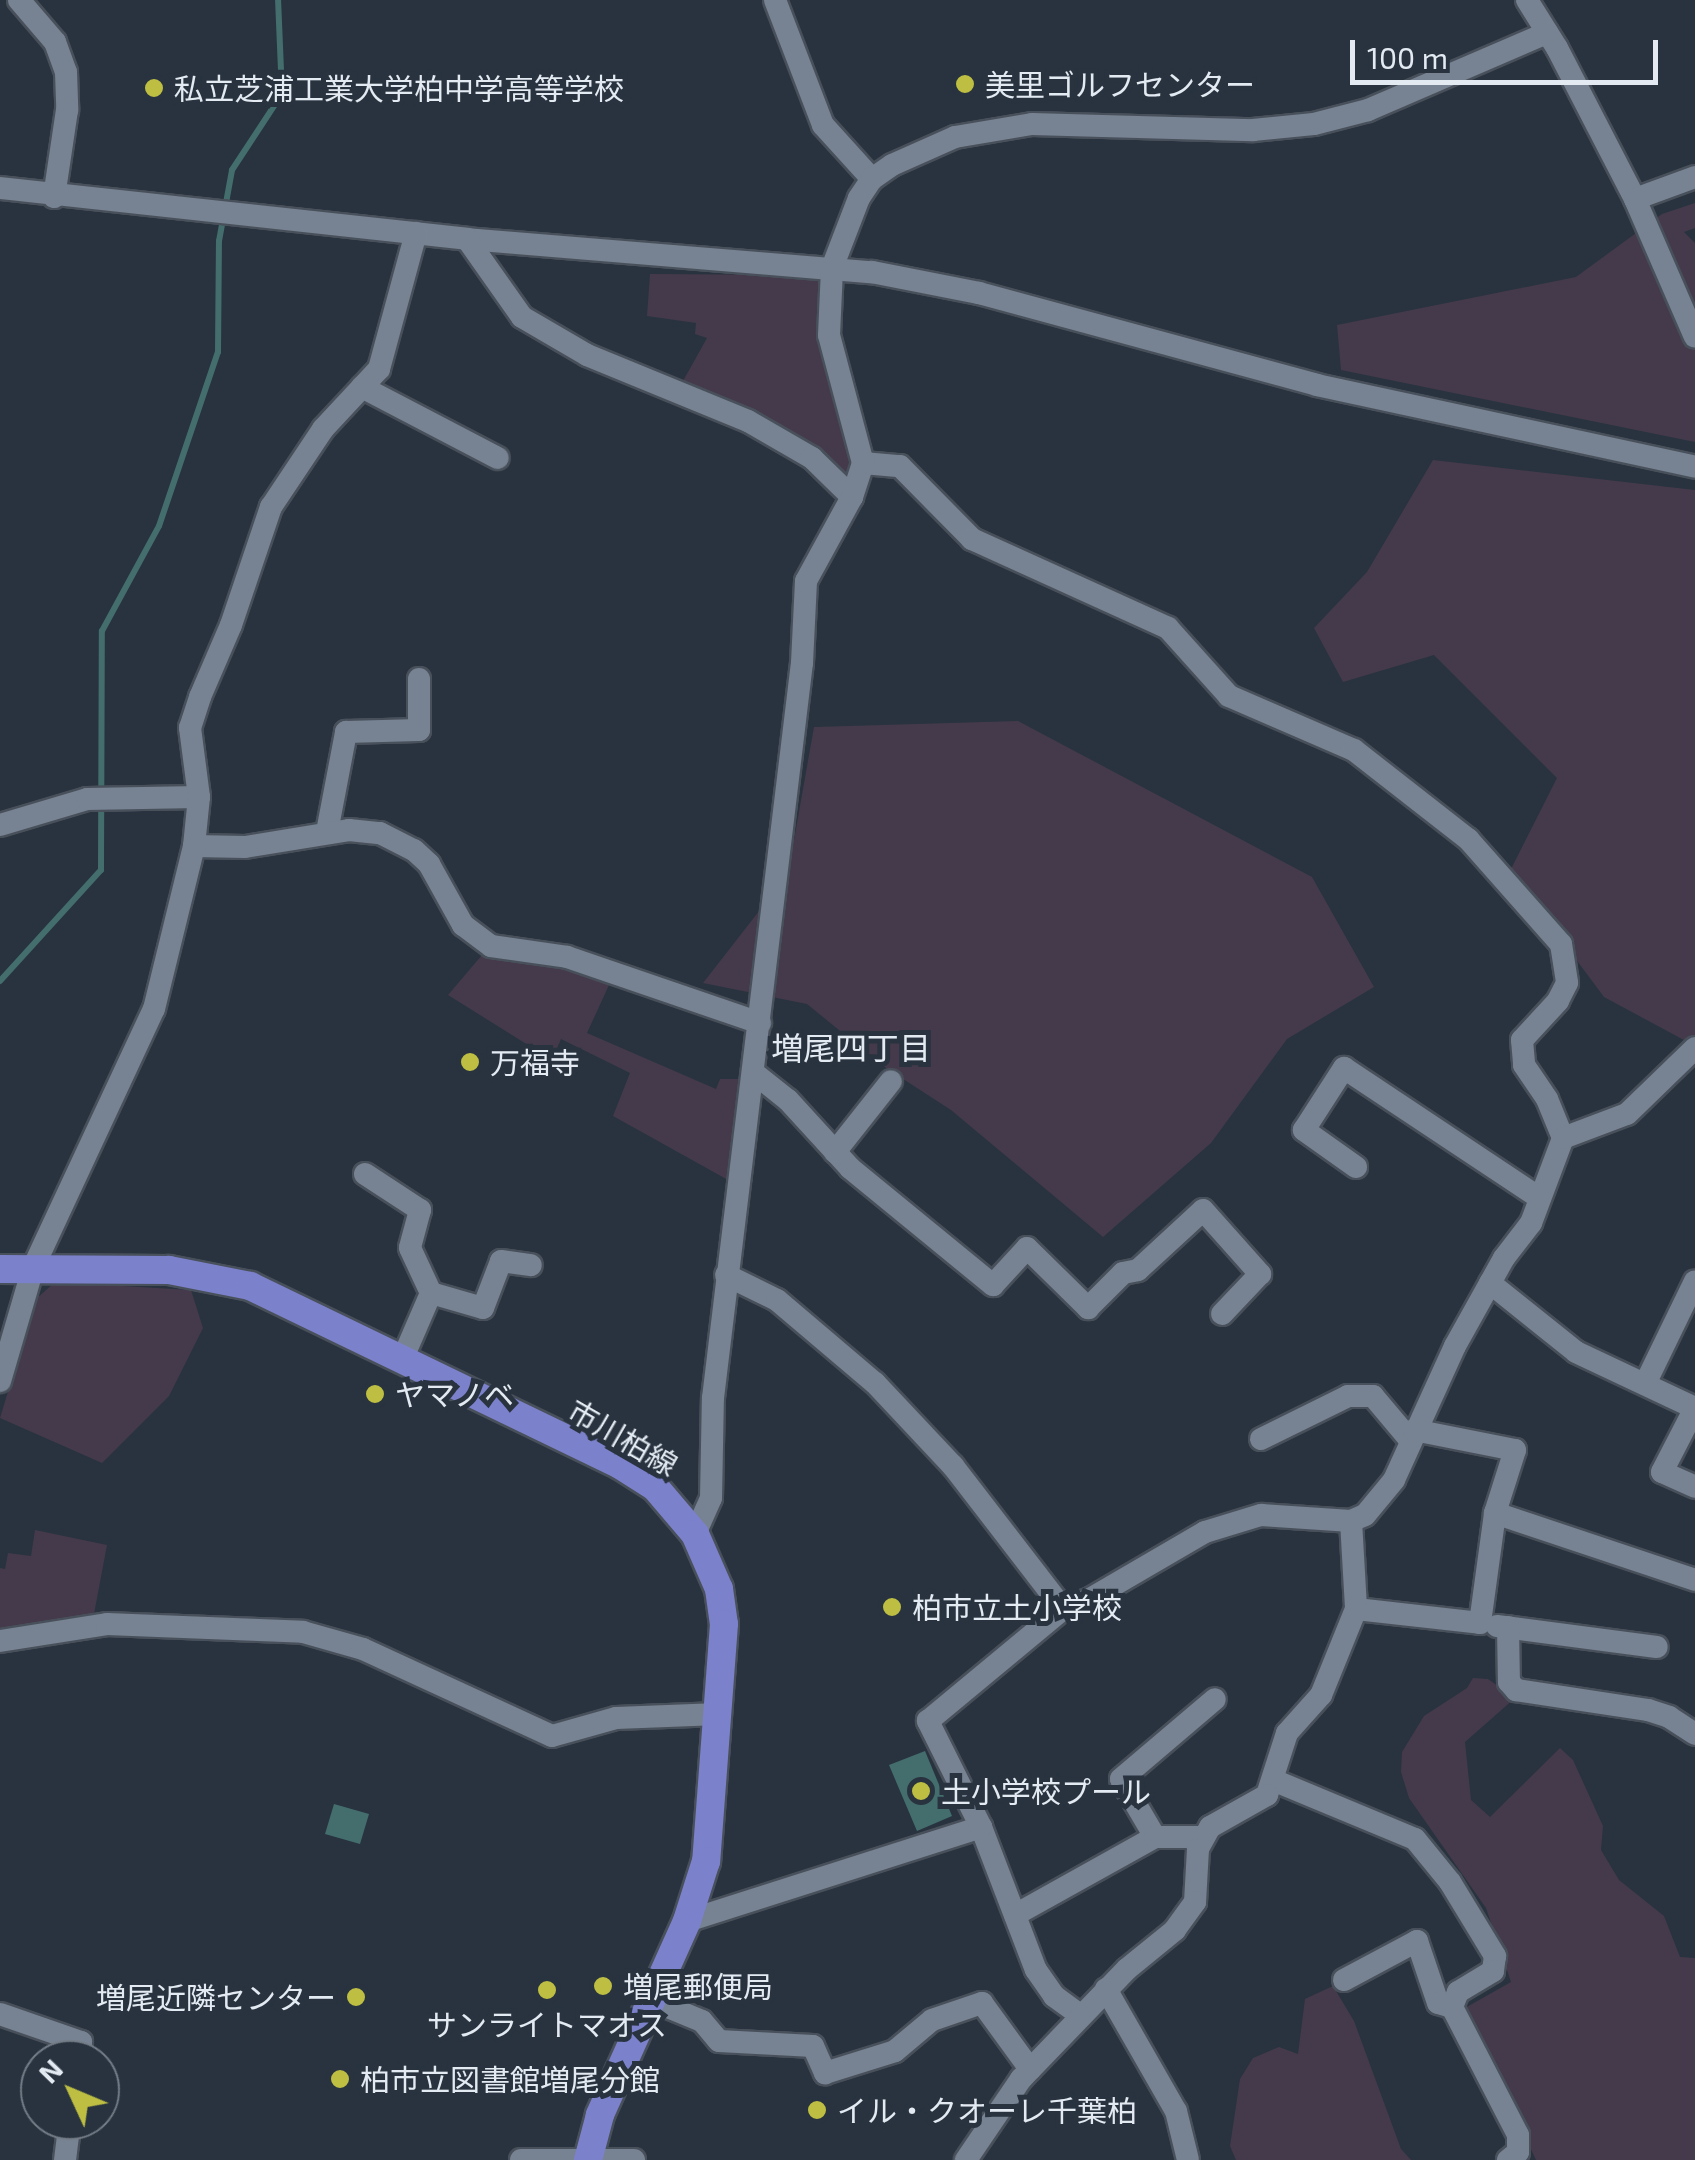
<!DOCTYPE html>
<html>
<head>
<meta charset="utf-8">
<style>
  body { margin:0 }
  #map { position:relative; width:1695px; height:2160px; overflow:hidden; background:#28333f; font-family:"Exo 2","Noto Sans JP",sans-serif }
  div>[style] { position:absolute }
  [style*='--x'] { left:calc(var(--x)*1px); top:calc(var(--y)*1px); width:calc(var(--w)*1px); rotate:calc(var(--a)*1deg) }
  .green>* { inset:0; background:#443a4b }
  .water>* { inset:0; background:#446e6e }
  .stream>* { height:6px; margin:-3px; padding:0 3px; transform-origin:3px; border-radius:3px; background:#446e6e }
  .roads { filter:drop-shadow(2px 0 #48505b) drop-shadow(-2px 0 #48505b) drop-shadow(0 2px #48505b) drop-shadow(0 -2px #48505b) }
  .minor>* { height:22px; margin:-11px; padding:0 11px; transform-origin:11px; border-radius:11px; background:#778392 }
  .major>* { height:28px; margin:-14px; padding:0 14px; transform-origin:14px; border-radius:14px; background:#7c81cc }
  .dots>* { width:28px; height:28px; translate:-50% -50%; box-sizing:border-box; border:5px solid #28333f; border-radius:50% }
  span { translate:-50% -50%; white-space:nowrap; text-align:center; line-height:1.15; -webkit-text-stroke:10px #28333f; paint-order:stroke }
  .poi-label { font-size:30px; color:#e3eaf2 }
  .left { translate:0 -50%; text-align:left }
  .right { translate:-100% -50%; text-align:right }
  .street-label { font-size:30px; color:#e3eaf2 }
  .neighbourhood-label { font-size:32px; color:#e3eaf2 }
  .north { position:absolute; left:20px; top:2040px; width:100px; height:100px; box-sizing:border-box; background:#28333f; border:2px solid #737c87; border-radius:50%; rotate:314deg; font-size:28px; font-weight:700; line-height:40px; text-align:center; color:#e3eaf2 }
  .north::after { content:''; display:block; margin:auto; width:35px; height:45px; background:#bebf42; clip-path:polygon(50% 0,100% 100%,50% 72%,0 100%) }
  .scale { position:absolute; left:1350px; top:40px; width:308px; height:45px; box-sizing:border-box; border:5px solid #e3eaf2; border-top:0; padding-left:12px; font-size:30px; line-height:35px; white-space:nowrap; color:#e3eaf2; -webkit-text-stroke:8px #28333f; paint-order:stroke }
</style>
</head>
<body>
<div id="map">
  <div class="green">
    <i style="clip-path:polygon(1695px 203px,1695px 228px,1684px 232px,1695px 243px,1695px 442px,1341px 370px,1337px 325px,1576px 277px,1662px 214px)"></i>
    <i style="clip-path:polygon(650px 274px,825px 275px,853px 461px,848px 480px,814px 448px,683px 381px,707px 338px,695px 334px,696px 323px,647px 316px)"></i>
    <i style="clip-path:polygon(1433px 460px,1695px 490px,1695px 1046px,1604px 997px,1510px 871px,1557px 778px,1434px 655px,1343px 682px,1314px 628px,1367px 572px)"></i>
    <i style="clip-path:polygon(1018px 721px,1312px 877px,1374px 987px,1287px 1039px,1211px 1143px,1103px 1237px,951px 1110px,883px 1066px,807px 1004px,703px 983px,788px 874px,814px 727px)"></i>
    <i style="clip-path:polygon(482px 955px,560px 964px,609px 985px,587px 1033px,716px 1089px,720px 1079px,744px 1079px,728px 1180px,613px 1116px,630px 1073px,561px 1039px,552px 1060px,448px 995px)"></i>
    <i style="clip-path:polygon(55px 1282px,191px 1290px,203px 1328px,169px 1396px,102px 1463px,0 1418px,36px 1299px)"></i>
    <i style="clip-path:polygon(35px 1530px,107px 1545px,94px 1614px,0 1632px,0 1568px,5px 1569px,8px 1553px,31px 1556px)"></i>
    <i style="clip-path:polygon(1473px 1678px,1488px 1679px,1515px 1698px,1465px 1742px,1471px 1800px,1490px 1817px,1560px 1748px,1573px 1760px,1603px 1826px,1601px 1850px,1619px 1880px,1664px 1916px,1680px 1957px,1695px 1958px,1695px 2160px,1536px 2160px,1465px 2008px,1511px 1982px,1486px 1908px,1409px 1798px,1401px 1772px,1402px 1752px,1424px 1716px,1467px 1688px)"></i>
    <i style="clip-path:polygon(1333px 1986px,1354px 2021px,1401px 2149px,1411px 2160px,1236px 2160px,1230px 2146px,1240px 2079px,1253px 2058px,1279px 2047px,1298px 2054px,1305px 1999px)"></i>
  </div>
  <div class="water">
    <i style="clip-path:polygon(925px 1751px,952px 1816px,917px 1831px,889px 1765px)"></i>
    <i style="clip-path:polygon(334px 1804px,369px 1814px,360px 1844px,325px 1834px)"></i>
  </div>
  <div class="stream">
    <i style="--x:0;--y:981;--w:150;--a:-47.7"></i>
    <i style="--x:101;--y:870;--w:239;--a:-89.8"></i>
    <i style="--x:102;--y:631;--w:119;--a:-61.5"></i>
    <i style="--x:159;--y:526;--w:184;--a:-71.3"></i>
    <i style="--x:218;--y:352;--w:111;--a:-89.5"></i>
    <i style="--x:219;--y:241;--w:72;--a:-79.6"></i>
    <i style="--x:232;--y:170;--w:91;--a:-56.7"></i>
    <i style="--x:282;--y:94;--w:94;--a:-92.4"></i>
  </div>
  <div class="roads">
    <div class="minor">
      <i style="--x:19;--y:0;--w:55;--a:49.4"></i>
      <i style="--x:55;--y:42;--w:32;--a:70"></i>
      <i style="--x:66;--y:72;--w:38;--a:88"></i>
      <i style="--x:67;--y:110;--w:88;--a:98.5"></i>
      <i style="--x:775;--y:0;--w:134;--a:69"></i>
      <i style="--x:823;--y:125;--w:73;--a:47.8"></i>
      <i style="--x:1527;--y:0;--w:57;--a:58"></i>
      <i style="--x:1557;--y:48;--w:170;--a:62.7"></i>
      <i style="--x:1635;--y:199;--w:150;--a:66.5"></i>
      <i style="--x:0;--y:188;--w:470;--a:6.2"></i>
      <i style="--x:467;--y:239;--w:406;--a:4.7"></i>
      <i style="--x:872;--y:272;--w:109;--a:11.1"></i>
      <i style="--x:979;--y:293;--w:350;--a:15.2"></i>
      <i style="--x:1317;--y:385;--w:387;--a:12.2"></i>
      <i style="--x:1635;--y:199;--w:64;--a:-20.1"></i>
      <i style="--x:467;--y:239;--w:95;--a:54.8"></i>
      <i style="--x:522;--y:317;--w:75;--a:30.3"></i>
      <i style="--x:587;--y:355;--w:174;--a:22.3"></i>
      <i style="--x:748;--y:421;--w:74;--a:30"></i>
      <i style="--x:812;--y:458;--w:56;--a:44.3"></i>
      <i style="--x:362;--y:387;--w:153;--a:27.6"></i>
      <i style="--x:863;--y:463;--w:37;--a:5"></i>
      <i style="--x:900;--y:466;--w:103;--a:45.4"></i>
      <i style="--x:972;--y:539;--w:215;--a:24.4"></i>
      <i style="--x:1168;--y:628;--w:91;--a:48.1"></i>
      <i style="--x:1229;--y:696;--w:136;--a:23.4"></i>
      <i style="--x:1354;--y:750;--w:145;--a:38"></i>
      <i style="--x:1468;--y:839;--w:140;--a:48.5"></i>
      <i style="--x:1561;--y:944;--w:39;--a:81"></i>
      <i style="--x:1567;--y:983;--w:20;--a:117"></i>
      <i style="--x:1558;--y:1001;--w:53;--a:132.7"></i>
      <i style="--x:1522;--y:1040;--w:25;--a:85"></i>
      <i style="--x:1524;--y:1065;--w:41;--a:55.9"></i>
      <i style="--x:1547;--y:1099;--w:42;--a:67.7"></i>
      <i style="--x:1563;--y:1138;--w:91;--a:110.6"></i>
      <i style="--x:1531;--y:1223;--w:44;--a:127.6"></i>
      <i style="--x:1504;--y:1258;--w:101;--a:119.1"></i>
      <i style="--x:1455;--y:1346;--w:147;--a:114.5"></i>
      <i style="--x:1394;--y:1480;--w:45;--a:129.6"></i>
      <i style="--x:1365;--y:1515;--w:15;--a:157"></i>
      <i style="--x:0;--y:825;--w:91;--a:-16.6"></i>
      <i style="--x:87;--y:799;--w:112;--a:-1"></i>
      <i style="--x:327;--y:832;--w:102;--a:-79.2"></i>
      <i style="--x:346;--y:732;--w:73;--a:-1.6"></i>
      <i style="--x:419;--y:730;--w:51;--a:-90"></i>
      <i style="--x:194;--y:846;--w:51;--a:1.1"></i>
      <i style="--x:245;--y:847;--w:105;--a:-9.3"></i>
      <i style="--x:349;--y:830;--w:31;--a:6"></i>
      <i style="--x:380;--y:833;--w:38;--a:27"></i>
      <i style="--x:414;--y:850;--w:21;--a:43"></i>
      <i style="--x:429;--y:864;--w:70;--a:60.9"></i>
      <i style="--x:463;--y:925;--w:35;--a:37"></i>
      <i style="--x:491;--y:946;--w:77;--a:8.2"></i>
      <i style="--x:567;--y:957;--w:204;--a:18.9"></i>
      <i style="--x:754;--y:1073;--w:43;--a:38.5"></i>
      <i style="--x:788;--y:1100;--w:92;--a:47.6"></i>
      <i style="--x:850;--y:1168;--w:185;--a:39.3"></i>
      <i style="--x:993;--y:1285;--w:50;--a:-47.4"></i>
      <i style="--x:1027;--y:1248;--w:86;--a:44.5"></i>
      <i style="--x:1088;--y:1308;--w:49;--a:-45"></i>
      <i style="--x:1123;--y:1273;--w:15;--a:-11"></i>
      <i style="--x:1138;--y:1270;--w:88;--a:-42.7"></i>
      <i style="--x:1203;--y:1210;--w:86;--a:48.3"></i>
      <i style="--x:1260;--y:1274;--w:55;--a:133.5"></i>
      <i style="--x:1563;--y:1138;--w:68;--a:-20.6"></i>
      <i style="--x:1627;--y:1114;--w:95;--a:-44.1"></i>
      <i style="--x:835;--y:1152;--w:90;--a:-51.7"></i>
      <i style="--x:1356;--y:1167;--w:64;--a:-144.6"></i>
      <i style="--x:1304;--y:1130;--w:74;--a:-57.2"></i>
      <i style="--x:1344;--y:1068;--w:235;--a:33.6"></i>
      <i style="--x:365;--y:1174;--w:66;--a:33.2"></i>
      <i style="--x:420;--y:1210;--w:39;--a:105"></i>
      <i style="--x:410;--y:1248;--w:50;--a:65"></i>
      <i style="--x:431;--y:1293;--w:73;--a:113.4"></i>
      <i style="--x:726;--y:1275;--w:57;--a:26.1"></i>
      <i style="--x:777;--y:1300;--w:128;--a:40.3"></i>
      <i style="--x:875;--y:1383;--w:114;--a:46.8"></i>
      <i style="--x:953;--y:1466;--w:180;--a:52.4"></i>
      <i style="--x:1490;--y:1283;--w:110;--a:38.7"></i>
      <i style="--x:1576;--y:1352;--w:132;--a:25.2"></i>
      <i style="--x:1695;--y:1408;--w:72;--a:117.3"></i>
      <i style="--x:1662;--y:1472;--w:36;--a:24"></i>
      <i style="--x:431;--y:1293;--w:54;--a:16.1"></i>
      <i style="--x:483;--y:1308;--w:50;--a:-69"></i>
      <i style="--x:501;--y:1261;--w:30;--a:8"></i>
      <i style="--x:0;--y:1381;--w:118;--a:-73.7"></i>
      <i style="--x:33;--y:1268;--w:286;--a:-65"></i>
      <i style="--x:154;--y:1009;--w:168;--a:-76.2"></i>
      <i style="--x:194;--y:846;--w:49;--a:-84.2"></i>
      <i style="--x:199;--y:797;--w:70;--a:-97.4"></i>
      <i style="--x:190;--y:728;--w:33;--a:-72"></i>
      <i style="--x:200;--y:697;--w:78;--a:-66.7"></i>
      <i style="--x:231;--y:625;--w:125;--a:-71.3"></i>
      <i style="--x:271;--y:507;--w:94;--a:-56.3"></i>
      <i style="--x:323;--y:429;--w:82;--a:-47"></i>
      <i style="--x:379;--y:369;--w:141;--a:-74.8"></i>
      <i style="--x:1645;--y:1384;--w:114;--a:-64.1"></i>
      <i style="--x:1261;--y:1439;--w:97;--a:-26.3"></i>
      <i style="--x:1348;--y:1396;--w:25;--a:0"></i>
      <i style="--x:1373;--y:1396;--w:57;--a:49.9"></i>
      <i style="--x:1495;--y:1513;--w:211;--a:18.5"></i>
      <i style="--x:695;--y:1534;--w:39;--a:-66"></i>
      <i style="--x:711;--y:1498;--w:100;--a:-88.9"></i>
      <i style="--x:713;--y:1398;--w:740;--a:-83.1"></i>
      <i style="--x:802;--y:663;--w:82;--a:-87.2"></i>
      <i style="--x:806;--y:581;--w:96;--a:-61.3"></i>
      <i style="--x:852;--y:497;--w:36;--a:-72"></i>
      <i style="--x:863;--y:463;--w:132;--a:-104.9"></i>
      <i style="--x:829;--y:335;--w:67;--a:-87.4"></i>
      <i style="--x:832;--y:268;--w:75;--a:-68.9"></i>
      <i style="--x:859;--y:198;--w:23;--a:-56"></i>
      <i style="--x:872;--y:179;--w:24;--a:-35"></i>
      <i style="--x:892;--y:165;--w:69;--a:-24"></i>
      <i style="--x:955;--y:137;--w:78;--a:-9.6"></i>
      <i style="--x:1032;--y:124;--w:221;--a:1.6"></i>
      <i style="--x:1253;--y:130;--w:61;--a:-5.6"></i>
      <i style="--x:1314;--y:124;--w:56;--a:-14.5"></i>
      <i style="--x:1368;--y:110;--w:195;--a:-23.3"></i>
      <i style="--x:1356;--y:1609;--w:125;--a:6.4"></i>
      <i style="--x:1480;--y:1623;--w:111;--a:-82.2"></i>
      <i style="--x:1495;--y:1513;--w:66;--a:-72.4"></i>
      <i style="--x:1515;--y:1450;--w:103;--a:-168.8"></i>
      <i style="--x:1497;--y:1626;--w:161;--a:7.5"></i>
      <i style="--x:1508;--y:1627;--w:55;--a:89"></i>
      <i style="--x:1509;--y:1682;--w:11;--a:49"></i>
      <i style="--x:1516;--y:1690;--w:134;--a:8.6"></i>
      <i style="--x:1648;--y:1710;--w:22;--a:18"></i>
      <i style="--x:1669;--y:1717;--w:31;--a:33"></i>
      <i style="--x:0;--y:1641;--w:108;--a:-9"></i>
      <i style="--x:107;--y:1624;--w:196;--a:2.3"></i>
      <i style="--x:303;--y:1632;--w:62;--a:15.8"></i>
      <i style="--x:363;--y:1649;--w:208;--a:24.7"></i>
      <i style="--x:552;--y:1736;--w:66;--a:-15.7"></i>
      <i style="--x:616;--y:1718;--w:103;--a:-2.2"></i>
      <i style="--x:1273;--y:1780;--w:154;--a:22.6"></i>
      <i style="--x:1415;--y:1839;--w:55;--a:50.9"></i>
      <i style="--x:1450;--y:1882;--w:87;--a:58.7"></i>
      <i style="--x:1495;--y:1956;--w:15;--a:98"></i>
      <i style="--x:1493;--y:1971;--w:41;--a:149"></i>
      <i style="--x:1458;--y:1992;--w:16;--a:112"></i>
      <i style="--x:1452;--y:2007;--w:144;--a:62.7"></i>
      <i style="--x:1518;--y:2135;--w:17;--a:90"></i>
      <i style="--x:1518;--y:2152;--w:13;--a:141"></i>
      <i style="--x:981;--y:1827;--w:153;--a:69"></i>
      <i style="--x:1036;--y:1970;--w:32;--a:55"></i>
      <i style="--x:1054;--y:1996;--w:32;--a:36"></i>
      <i style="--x:1155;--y:1837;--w:67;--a:-120.4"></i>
      <i style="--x:1121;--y:1779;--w:123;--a:-40.4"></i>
      <i style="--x:1015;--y:1915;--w:160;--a:-29.1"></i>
      <i style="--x:1155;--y:1837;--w:47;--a:0"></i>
      <i style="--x:687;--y:1921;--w:309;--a:-17.7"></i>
      <i style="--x:981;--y:1827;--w:119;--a:-116.6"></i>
      <i style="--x:928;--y:1721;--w:175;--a:-39.7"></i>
      <i style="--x:1063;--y:1609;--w:29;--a:-20"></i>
      <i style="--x:1090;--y:1599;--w:133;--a:-30.2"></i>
      <i style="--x:1205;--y:1532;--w:59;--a:-16.9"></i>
      <i style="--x:1261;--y:1515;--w:90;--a:3.8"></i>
      <i style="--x:1351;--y:1521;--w:88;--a:86.7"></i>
      <i style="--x:1356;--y:1609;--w:93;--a:112.1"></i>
      <i style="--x:1321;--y:1695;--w:51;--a:131.8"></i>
      <i style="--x:1287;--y:1733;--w:65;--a:107.9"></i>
      <i style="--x:1267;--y:1795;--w:65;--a:150.7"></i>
      <i style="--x:1210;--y:1827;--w:25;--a:119"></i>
      <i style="--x:1198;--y:1849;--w:53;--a:93.2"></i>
      <i style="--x:1195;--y:1902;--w:34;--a:126"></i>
      <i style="--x:1175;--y:1930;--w:62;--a:140.9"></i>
      <i style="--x:1127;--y:1969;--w:153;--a:133.9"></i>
      <i style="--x:1021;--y:2079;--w:98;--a:124.2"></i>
      <i style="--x:1344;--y:1980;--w:83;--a:-28.1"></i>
      <i style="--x:1417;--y:1941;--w:65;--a:71.3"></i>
      <i style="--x:1438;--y:2003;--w:15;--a:16"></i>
      <i style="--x:1106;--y:1989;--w:141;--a:60.2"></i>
      <i style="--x:1176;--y:2111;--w:50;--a:76.2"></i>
      <i style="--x:651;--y:2000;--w:55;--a:22.4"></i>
      <i style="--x:702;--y:2021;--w:26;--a:50"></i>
      <i style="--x:719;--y:2041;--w:94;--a:3"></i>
      <i style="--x:813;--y:2046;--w:30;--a:66"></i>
      <i style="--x:825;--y:2073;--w:73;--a:-17.4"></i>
      <i style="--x:895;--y:2051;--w:48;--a:-40"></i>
      <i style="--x:932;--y:2020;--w:53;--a:-18.8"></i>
      <i style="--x:982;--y:2003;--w:82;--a:54"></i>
      <i style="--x:0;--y:2014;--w:86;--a:19.1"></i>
      <i style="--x:81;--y:2042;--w:18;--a:96"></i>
      <i style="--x:65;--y:2160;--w:40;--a:-82.9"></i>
      <i style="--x:521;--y:2160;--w:113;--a:0"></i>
    </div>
    <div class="major">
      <i style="--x:0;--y:1269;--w:169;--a:0.3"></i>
      <i style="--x:169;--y:1270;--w:83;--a:11.2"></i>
      <i style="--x:250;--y:1286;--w:411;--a:25.8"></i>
      <i style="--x:620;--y:1465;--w:41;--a:32.2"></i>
      <i style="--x:655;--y:1487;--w:62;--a:49.6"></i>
      <i style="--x:695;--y:1534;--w:60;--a:66.4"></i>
      <i style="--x:719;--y:1589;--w:35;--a:82"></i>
      <i style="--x:724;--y:1624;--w:238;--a:94.3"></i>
      <i style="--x:706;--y:1861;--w:63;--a:107.6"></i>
      <i style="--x:687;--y:1921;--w:213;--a:114.2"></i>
      <i style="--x:600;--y:2115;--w:47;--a:104.9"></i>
    </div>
  </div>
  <div class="dots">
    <i style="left:965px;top:84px;background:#bebf42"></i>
    <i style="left:154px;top:88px;background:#bebf42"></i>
    <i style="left:470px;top:1062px;background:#bebf42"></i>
    <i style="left:375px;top:1394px;background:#bebf42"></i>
    <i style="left:892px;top:1607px;background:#bebf42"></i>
    <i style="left:921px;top:1791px;background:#bebf42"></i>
    <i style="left:603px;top:1986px;background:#bebf42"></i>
    <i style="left:547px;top:1990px;background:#bebf42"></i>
    <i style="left:356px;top:1997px;background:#bebf42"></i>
    <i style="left:340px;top:2079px;background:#bebf42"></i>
    <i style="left:817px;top:2110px;background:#bebf42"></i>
  </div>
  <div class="poi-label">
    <span class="left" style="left:985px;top:84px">美里ゴルフセンター</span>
    <span class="left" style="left:174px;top:88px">私立芝浦工業大学柏中学高等学校</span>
    <span class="left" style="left:490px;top:1062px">万福寺</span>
    <span class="left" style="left:395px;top:1394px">ヤマノベ</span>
    <span class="left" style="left:912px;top:1607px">柏市立土小学校</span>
    <span class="left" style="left:941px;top:1791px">土小学校プール</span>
    <span class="left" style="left:623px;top:1986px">増尾郵便局</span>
    <span class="right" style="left:336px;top:1997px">増尾近隣センター</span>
    <span style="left:547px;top:2024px">サンライトマオス</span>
    <span class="left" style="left:360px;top:2079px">柏市立図書館増尾分館</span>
    <span class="left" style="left:837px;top:2110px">イル・クオーレ千葉柏</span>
  </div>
  <div class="street-label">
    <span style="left:623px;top:1437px;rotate:30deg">市川柏線</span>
  </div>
  <div class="neighbourhood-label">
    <span style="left:851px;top:1047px">増尾四丁目</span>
  </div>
  <div class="north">N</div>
  <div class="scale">100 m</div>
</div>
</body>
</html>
